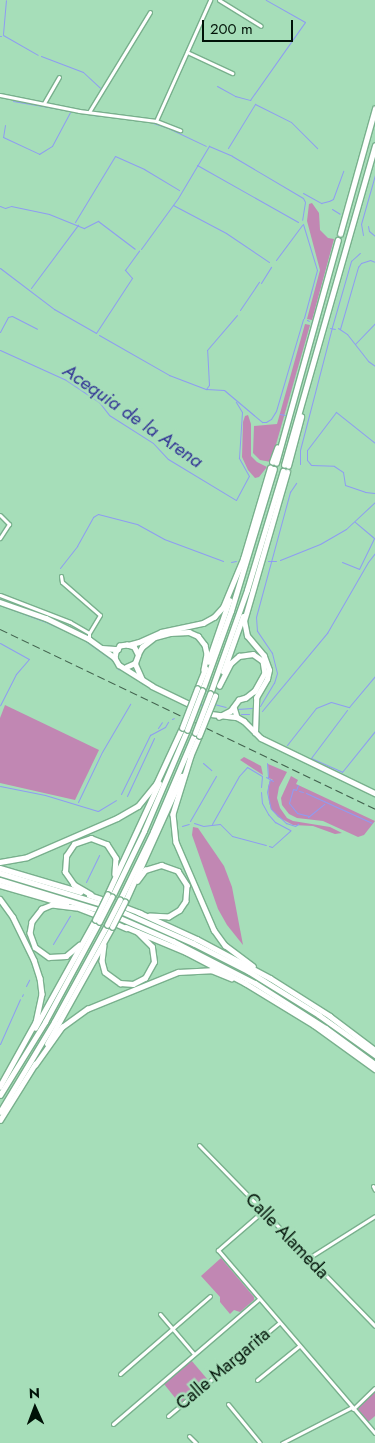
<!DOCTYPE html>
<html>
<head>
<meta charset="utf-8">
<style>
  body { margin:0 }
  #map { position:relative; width:375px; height:1443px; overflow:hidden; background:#a6deb9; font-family:Jost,sans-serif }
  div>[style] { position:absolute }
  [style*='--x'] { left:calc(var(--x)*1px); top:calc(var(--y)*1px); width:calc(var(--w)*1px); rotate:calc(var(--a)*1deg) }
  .green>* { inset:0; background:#c187b3 }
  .stream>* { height:1px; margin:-0.5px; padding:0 0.5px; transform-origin:0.5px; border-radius:0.5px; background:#8e9cf2 }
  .roads { filter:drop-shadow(1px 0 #79b08d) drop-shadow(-1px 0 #79b08d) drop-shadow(0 1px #79b08d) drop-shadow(0 -1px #79b08d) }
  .minor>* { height:3px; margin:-1.5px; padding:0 1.5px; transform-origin:1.5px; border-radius:1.5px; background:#fff }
  .highway>* { height:4.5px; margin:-2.25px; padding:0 2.25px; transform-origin:2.25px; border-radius:2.25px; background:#fff }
  .rail>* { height:1px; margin-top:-0.5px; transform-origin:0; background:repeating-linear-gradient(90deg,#41624d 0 8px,transparent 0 12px) }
  .bridges { filter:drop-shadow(1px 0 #79b08d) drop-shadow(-1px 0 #79b08d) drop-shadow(0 1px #79b08d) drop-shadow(0 -1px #79b08d) }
  .highway-bridge>* { height:4.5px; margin:-2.25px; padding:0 2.25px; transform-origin:2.25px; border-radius:2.25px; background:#fff }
  span { translate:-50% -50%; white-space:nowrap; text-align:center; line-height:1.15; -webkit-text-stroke:5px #a6deb9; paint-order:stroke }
  .street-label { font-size:18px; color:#001207 }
  .water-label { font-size:19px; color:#323495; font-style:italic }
  .north { position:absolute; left:10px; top:1383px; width:50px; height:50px; -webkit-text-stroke:4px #a6deb9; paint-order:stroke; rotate:358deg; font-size:14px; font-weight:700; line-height:20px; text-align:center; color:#001207 }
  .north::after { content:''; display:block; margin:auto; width:18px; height:22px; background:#001207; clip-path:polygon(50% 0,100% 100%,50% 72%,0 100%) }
  .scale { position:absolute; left:202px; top:20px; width:91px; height:22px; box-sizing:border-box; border:2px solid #001207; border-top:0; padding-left:6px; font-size:15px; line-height:18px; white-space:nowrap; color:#001207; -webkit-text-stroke:4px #a6deb9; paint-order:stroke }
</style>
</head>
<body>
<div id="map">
  <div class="green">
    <i style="clip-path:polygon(312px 203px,319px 213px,320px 230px,328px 238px,334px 239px,312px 320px,307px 319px,320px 270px,307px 221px,309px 204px)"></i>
    <i style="clip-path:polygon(305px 324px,310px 325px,271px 462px,260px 460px,253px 453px,254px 426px,277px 424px)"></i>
    <i style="clip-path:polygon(248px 415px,251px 424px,251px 456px,257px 462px,267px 467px,259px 477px,255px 478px,248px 470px,242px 457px,243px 422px,245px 416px)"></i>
    <i style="clip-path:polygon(5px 705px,99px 750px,75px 800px,0 783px,0 718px)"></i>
    <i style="clip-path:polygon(244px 757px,261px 766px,263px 775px,240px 760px)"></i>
    <i style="clip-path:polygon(268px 764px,287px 772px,279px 787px,277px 798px,280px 808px,287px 818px,293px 821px,330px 827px,342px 833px,335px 834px,313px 826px,293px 825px,278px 817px,271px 809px,269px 802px,268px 787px,270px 780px,273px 780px,269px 778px)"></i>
    <i style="clip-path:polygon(291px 776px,298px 780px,296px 784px,375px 821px,364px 835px,358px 837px,323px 821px,297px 818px,289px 814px,282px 805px,281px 798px)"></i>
    <i style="clip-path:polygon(193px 827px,198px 828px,224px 866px,232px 887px,243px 945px,227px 925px,218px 909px,192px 835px)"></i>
    <i style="clip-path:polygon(221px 1258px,254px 1297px,254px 1300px,240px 1312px,234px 1310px,230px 1314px,220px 1302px,220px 1297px,201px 1276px)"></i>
    <i style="clip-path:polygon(191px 1360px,208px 1380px,180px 1404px,164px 1384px)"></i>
    <i style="clip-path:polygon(375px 1390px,375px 1416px,368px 1422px,357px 1408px)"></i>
  </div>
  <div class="stream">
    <i style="--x:3;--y:34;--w:34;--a:-85"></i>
    <i style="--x:3;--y:35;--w:40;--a:29.7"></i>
    <i style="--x:0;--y:36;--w:1;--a:0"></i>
    <i style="--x:41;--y:56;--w:45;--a:20.9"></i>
    <i style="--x:83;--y:72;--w:23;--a:43"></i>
    <i style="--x:217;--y:86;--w:21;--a:29"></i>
    <i style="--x:235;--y:96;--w:16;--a:15"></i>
    <i style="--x:250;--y:100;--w:95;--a:-54.8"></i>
    <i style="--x:305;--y:22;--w:45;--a:-150.6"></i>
    <i style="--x:13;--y:101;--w:77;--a:9.7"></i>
    <i style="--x:92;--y:115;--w:14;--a:4"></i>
    <i style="--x:147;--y:121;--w:20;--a:18"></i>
    <i style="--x:166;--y:127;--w:44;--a:25.4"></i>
    <i style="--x:5;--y:125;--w:12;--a:99"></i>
    <i style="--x:3;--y:137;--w:40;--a:25"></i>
    <i style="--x:39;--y:154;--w:15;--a:-32"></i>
    <i style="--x:52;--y:146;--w:38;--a:-62"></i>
    <i style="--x:228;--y:148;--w:52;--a:-58.5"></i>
    <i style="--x:255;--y:104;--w:40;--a:26.6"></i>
    <i style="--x:291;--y:122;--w:37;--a:45"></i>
    <i style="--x:197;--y:165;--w:116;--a:29.4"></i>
    <i style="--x:303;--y:193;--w:21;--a:29"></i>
    <i style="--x:321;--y:203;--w:8;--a:-14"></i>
    <i style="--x:329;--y:201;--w:4;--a:-27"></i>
    <i style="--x:333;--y:199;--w:30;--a:-70"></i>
    <i style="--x:173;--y:205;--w:60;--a:27.8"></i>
    <i style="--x:226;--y:233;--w:52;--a:34"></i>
    <i style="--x:0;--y:206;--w:5;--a:22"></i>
    <i style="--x:5;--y:208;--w:6;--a:-18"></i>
    <i style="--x:11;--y:206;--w:39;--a:12"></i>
    <i style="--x:49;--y:214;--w:38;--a:22"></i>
    <i style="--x:84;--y:228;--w:16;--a:-27"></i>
    <i style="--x:98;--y:221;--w:46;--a:37.1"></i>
    <i style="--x:332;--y:209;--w:9;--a:32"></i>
    <i style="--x:75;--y:222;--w:77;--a:-58.8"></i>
    <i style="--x:115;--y:156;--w:32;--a:24"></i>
    <i style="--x:144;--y:169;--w:41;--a:31"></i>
    <i style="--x:303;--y:224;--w:48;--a:73.1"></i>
    <i style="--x:317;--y:270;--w:50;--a:105.2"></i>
    <i style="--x:368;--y:226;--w:5;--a:79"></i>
    <i style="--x:369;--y:231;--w:8;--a:40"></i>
    <i style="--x:363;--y:235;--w:11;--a:-100"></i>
    <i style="--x:361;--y:224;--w:51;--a:-74.1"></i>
    <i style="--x:141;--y:249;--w:63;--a:-54"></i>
    <i style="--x:178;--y:198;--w:61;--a:-59.2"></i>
    <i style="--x:209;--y:146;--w:25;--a:23"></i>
    <i style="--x:232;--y:156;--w:82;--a:30.6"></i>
    <i style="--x:303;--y:198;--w:4;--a:63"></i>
    <i style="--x:305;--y:202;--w:18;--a:99"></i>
    <i style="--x:276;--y:260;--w:44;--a:-53.4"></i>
    <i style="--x:0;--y:268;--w:68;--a:37.2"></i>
    <i style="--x:54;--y:309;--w:48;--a:29.7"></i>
    <i style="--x:96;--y:333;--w:66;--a:-56.8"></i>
    <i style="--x:132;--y:278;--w:11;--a:-131"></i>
    <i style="--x:125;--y:270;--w:24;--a:-54"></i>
    <i style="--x:261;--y:283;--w:19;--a:-58"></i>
    <i style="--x:31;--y:288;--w:79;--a:-53.3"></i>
    <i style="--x:240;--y:310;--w:34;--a:-56"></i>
    <i style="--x:307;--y:320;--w:2;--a:27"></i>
    <i style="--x:330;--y:328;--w:5;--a:11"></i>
    <i style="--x:338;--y:328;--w:11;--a:34"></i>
    <i style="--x:347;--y:334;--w:34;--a:52"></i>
    <i style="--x:368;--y:361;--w:9;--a:36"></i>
    <i style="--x:340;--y:329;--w:65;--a:-73.8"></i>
    <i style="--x:358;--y:267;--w:5;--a:-53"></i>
    <i style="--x:361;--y:263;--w:9;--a:-18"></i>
    <i style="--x:370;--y:260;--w:5;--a:22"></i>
    <i style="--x:0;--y:332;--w:17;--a:-62"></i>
    <i style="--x:8;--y:317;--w:4;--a:-14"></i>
    <i style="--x:12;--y:316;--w:28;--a:27"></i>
    <i style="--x:99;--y:335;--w:81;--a:29.7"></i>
    <i style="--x:169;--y:375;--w:40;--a:21"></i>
    <i style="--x:206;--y:389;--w:18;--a:3"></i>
    <i style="--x:224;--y:390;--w:50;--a:40.1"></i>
    <i style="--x:262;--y:422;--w:4;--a:0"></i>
    <i style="--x:266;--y:422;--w:6;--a:-31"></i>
    <i style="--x:271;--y:419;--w:9;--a:-58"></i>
    <i style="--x:276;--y:411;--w:96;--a:-73.6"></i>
    <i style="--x:355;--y:344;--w:29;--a:-46"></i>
    <i style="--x:0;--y:350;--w:72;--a:24.4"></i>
    <i style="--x:66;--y:380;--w:40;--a:34"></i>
    <i style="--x:99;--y:402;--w:16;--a:52"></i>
    <i style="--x:109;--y:415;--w:52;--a:32.5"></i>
    <i style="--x:153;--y:443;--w:22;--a:47"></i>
    <i style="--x:168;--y:459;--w:79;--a:31.1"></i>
    <i style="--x:236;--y:500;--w:27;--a:-62"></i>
    <i style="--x:249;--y:476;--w:21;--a:-119"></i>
    <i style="--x:239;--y:458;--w:46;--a:-86.3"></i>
    <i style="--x:242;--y:412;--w:12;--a:-121"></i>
    <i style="--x:206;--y:389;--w:5;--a:-53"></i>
    <i style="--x:209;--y:385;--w:35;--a:-93"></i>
    <i style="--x:207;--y:350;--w:46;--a:-49.4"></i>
    <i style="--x:280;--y:414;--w:5;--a:11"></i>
    <i style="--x:375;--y:443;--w:50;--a:-141.5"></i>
    <i style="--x:336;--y:412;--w:48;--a:127.3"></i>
    <i style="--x:307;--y:450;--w:10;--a:90"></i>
    <i style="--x:307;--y:460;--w:6;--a:51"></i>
    <i style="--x:311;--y:465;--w:23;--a:2"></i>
    <i style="--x:334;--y:466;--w:11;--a:34"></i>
    <i style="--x:343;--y:472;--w:13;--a:81"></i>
    <i style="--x:345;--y:485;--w:21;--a:19"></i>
    <i style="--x:365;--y:492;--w:10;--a:6"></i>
    <i style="--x:300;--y:464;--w:14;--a:-90"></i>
    <i style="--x:300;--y:450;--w:127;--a:-75.4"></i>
    <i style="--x:332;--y:327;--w:69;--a:-73.9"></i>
    <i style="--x:351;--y:261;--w:12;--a:-42"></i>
    <i style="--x:280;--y:560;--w:43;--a:-21.8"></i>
    <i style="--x:320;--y:544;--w:30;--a:-30"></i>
    <i style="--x:346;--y:529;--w:40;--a:-43"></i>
    <i style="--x:268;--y:561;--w:8;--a:0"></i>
    <i style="--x:231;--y:562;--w:5;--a:-11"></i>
    <i style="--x:342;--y:562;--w:18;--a:22"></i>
    <i style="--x:359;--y:569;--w:34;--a:-64"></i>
    <i style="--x:374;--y:538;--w:25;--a:-140"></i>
    <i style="--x:60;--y:568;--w:28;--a:-52"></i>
    <i style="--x:77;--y:546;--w:33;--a:-61"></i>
    <i style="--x:93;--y:517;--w:6;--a:-31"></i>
    <i style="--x:98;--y:514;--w:40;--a:14.4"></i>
    <i style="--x:137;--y:524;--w:31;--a:29"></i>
    <i style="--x:164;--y:539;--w:63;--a:20.4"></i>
    <i style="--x:0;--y:605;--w:49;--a:20.3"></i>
    <i style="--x:46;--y:622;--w:41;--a:24.7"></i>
    <i style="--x:83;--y:639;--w:36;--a:36"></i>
    <i style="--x:112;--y:660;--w:11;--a:56"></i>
    <i style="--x:118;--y:669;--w:5;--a:11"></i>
    <i style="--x:0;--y:643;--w:33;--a:29"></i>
    <i style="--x:29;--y:659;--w:20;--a:131"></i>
    <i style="--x:16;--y:674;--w:35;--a:117"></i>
    <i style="--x:135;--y:678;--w:10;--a:37"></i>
    <i style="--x:195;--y:702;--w:10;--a:24"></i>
    <i style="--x:214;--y:704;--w:12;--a:14"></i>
    <i style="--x:260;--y:706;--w:27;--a:-59"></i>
    <i style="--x:274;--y:683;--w:10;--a:-73"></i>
    <i style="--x:277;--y:673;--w:21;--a:-104"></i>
    <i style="--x:272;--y:653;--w:27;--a:-124"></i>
    <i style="--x:257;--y:631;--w:14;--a:-94"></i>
    <i style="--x:256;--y:617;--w:130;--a:-74.8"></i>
    <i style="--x:290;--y:492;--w:11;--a:-56"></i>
    <i style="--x:237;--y:709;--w:15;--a:-4"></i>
    <i style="--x:347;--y:710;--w:60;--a:126.9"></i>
    <i style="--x:311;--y:758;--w:34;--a:24"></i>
    <i style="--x:342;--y:772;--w:53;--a:-51.2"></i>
    <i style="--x:262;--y:711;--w:102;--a:-50.2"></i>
    <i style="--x:327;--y:633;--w:82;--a:-60"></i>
    <i style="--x:368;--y:562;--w:11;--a:-52"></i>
    <i style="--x:241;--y:714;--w:8;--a:0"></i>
    <i style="--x:172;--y:719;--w:2;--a:-27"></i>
    <i style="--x:158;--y:728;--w:7;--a:-56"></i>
    <i style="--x:287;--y:745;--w:47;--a:-51.9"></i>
    <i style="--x:316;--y:708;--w:16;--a:-22"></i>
    <i style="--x:331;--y:702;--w:19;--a:16"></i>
    <i style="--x:349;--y:707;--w:40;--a:-50"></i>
    <i style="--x:203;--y:763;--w:11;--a:41"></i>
    <i style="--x:267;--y:763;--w:15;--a:86"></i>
    <i style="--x:266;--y:777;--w:8;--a:30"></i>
    <i style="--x:270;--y:779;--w:13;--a:103"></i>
    <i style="--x:267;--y:792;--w:17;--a:77"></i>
    <i style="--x:271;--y:809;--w:21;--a:43"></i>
    <i style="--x:286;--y:823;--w:9;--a:18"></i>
    <i style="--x:295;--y:826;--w:4;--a:-34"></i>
    <i style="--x:298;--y:785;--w:5;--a:112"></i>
    <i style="--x:296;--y:790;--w:3;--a:-162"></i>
    <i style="--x:293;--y:789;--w:15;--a:106"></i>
    <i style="--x:289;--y:803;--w:13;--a:51"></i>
    <i style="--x:297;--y:813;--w:12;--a:14"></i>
    <i style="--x:0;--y:786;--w:46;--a:11.3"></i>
    <i style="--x:45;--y:795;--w:55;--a:16.8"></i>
    <i style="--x:98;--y:811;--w:21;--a:-31"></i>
    <i style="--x:299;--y:791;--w:4;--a:14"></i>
    <i style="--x:261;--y:792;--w:11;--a:85"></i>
    <i style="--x:262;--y:803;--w:13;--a:61"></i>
    <i style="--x:268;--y:814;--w:11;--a:49"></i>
    <i style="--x:275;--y:822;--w:17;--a:28"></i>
    <i style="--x:306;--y:793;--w:72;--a:24.4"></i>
    <i style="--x:121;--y:794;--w:66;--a:-63.8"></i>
    <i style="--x:150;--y:735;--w:17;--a:-28"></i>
    <i style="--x:165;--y:727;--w:6;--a:-59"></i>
    <i style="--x:127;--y:796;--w:64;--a:-65"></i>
    <i style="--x:78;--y:802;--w:55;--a:-64.4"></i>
    <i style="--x:102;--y:752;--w:56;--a:-59.7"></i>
    <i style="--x:308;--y:817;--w:21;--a:-39"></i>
    <i style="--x:190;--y:821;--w:52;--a:-60"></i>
    <i style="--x:194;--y:823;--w:9;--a:18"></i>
    <i style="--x:203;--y:826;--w:17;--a:-7"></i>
    <i style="--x:220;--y:824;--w:17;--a:45"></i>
    <i style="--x:232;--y:836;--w:35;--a:15"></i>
    <i style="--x:212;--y:824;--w:55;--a:-60.6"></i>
    <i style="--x:239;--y:776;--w:12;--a:-48"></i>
    <i style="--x:247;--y:767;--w:17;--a:31"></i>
    <i style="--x:262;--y:776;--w:11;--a:95"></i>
    <i style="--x:182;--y:826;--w:7;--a:-16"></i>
    <i style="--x:269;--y:846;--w:3;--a:18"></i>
    <i style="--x:272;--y:847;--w:25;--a:-42"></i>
    <i style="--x:86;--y:882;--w:30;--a:-64"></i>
    <i style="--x:53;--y:944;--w:33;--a:-59"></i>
    <i style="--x:26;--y:986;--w:7;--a:-63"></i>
    <i style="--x:22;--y:996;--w:2;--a:-63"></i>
    <i style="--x:0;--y:1044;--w:49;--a:-66"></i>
  </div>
  <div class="roads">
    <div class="minor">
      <i style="--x:219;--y:0;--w:49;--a:31.8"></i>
      <i style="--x:187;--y:52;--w:50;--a:25"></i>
      <i style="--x:0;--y:95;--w:81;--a:11.4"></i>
      <i style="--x:79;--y:111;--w:78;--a:7.4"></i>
      <i style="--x:156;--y:121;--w:26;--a:21"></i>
      <i style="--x:44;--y:103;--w:30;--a:-60"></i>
      <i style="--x:89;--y:112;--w:117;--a:-58.6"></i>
      <i style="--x:156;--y:121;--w:133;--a:-65.9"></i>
      <i style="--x:0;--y:515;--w:13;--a:45"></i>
      <i style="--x:9;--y:524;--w:17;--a:123"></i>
      <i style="--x:61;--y:576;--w:6;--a:81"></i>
      <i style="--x:62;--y:582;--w:50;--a:41"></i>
      <i style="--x:100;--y:615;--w:21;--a:121"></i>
      <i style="--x:89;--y:633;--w:6;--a:90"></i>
      <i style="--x:0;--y:595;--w:75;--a:21.1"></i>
      <i style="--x:70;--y:622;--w:22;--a:30"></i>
      <i style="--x:199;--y:1145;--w:252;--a:45.8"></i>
      <i style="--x:373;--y:1186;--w:4;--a:63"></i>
      <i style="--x:263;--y:1211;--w:60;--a:139.1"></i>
      <i style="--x:218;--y:1250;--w:241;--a:49.4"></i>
      <i style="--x:307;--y:1259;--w:80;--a:-32.3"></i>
      <i style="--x:160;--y:1314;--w:52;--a:49.6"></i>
      <i style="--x:120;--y:1374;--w:119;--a:-40.9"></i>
      <i style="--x:257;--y:1380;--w:54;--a:-39"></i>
      <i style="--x:228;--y:1404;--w:50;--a:50.6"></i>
      <i style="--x:353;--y:1409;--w:30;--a:-44"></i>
      <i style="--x:168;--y:1416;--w:145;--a:-40"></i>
      <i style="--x:113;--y:1424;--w:192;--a:-40.6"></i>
      <i style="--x:189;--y:1436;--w:10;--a:45"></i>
      <i style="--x:282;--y:1443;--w:79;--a:-27.2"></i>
    </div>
    <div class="highway">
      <i style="--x:340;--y:234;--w:130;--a:-74.4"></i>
      <i style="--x:272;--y:462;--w:15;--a:-70"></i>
      <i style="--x:276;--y:463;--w:231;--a:-74.5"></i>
      <i style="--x:284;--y:465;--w:332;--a:-74.1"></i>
      <i style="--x:288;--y:466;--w:51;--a:-75.1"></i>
      <i style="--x:0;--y:602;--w:49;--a:19.2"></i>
      <i style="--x:46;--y:618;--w:48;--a:26"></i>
      <i style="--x:89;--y:639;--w:32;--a:36"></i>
      <i style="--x:128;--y:645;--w:11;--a:-15"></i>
      <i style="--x:139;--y:642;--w:24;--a:-24"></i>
      <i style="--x:161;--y:632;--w:43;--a:-12.1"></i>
      <i style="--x:203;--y:623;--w:13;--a:-29"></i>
      <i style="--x:214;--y:617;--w:13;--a:-48"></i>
      <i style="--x:223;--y:607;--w:52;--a:-67.4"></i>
      <i style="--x:243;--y:559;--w:95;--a:-73.5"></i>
      <i style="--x:102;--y:648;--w:16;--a:4"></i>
      <i style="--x:138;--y:654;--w:8;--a:-60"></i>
      <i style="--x:142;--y:647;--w:16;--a:-38"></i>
      <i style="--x:155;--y:637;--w:16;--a:-15"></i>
      <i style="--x:170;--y:633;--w:19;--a:-3"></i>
      <i style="--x:189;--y:632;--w:10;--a:24"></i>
      <i style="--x:198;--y:636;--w:11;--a:52"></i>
      <i style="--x:205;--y:645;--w:9;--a:77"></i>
      <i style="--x:207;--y:654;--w:16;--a:101"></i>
      <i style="--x:208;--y:662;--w:65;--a:-71"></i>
      <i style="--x:135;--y:663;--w:17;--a:66"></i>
      <i style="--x:126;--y:667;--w:10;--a:-24"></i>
      <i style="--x:135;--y:663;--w:9;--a:-69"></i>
      <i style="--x:138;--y:655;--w:9;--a:-117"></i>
      <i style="--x:134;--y:647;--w:7;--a:-164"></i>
      <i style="--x:127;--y:645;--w:7;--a:172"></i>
      <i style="--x:120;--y:646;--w:7;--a:124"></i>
      <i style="--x:116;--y:652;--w:6;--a:99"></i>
      <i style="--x:115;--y:658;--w:8;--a:60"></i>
      <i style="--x:119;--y:665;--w:39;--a:32"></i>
      <i style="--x:152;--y:686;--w:41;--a:25.9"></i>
      <i style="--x:223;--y:672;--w:59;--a:-70.3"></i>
      <i style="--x:219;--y:686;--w:25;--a:-63"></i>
      <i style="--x:230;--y:664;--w:12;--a:-42"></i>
      <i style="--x:239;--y:656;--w:14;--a:-8"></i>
      <i style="--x:253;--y:654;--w:12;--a:35"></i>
      <i style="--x:263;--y:661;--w:12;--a:81"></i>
      <i style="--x:265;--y:673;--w:21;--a:119"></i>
      <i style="--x:255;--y:691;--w:11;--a:142"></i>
      <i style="--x:246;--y:698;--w:7;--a:164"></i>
      <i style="--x:239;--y:700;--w:14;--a:126"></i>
      <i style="--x:231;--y:711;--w:13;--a:153"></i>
      <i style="--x:197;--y:689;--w:22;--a:-68"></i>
      <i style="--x:202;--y:691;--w:85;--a:-70.1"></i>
      <i style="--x:231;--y:611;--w:148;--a:-73.2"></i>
      <i style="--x:210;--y:694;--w:110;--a:-70.4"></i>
      <i style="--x:247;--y:590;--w:124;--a:-73.2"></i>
      <i style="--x:234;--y:707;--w:10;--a:73"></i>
      <i style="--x:237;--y:717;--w:8;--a:30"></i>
      <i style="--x:244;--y:721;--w:24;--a:45"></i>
      <i style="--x:261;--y:738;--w:127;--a:25.8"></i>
      <i style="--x:211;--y:714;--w:26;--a:7"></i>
      <i style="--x:255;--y:733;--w:35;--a:-88"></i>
      <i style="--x:256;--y:698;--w:22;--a:-60"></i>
      <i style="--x:267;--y:679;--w:9;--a:-77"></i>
      <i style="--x:269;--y:670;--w:15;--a:-110"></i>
      <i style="--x:264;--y:656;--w:26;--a:-130"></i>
      <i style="--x:247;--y:636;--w:15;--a:-101"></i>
      <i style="--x:244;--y:621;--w:155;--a:-73.9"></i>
      <i style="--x:191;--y:756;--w:61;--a:107.2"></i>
      <i style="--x:173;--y:814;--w:28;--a:84"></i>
      <i style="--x:176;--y:842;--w:96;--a:66.6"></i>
      <i style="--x:214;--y:930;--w:19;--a:54"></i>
      <i style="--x:225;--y:945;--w:35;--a:37"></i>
      <i style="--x:190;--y:757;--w:23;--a:-67"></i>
      <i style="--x:0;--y:862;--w:27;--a:-10"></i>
      <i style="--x:27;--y:857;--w:98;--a:-23.4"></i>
      <i style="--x:117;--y:818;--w:24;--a:-30"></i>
      <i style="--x:138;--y:806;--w:28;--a:-51"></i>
      <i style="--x:156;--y:784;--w:62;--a:-65.1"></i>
      <i style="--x:0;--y:868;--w:84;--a:16.5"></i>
      <i style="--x:0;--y:873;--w:103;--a:16.9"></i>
      <i style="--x:0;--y:880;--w:100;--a:16.8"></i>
      <i style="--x:137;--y:881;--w:14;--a:-54"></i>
      <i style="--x:145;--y:870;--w:17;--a:-17"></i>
      <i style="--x:161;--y:865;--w:18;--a:19"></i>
      <i style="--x:178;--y:871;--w:17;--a:57"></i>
      <i style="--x:187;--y:885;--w:16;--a:94"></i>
      <i style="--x:186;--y:901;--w:11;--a:124"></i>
      <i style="--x:180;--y:910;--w:13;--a:148"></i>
      <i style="--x:169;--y:917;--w:19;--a:-177"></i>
      <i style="--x:0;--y:885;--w:69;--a:16.1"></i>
      <i style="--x:89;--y:895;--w:13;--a:18"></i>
      <i style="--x:91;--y:895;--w:20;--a:-150"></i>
      <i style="--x:74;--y:885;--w:16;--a:-125"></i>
      <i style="--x:65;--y:872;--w:16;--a:-86"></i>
      <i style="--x:66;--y:856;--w:14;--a:-56"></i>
      <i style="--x:74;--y:844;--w:18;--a:-19"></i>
      <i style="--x:91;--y:838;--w:17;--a:21"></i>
      <i style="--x:107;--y:844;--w:17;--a:57"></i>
      <i style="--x:116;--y:858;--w:16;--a:94"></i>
      <i style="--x:107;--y:895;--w:123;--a:-65.1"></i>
      <i style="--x:112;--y:897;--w:73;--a:-64.1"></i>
      <i style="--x:144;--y:831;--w:110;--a:-66.9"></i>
      <i style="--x:0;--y:899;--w:22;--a:54"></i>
      <i style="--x:13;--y:917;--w:48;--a:64"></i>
      <i style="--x:34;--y:960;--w:19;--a:72"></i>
      <i style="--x:40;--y:978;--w:16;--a:83"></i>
      <i style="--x:42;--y:994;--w:29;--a:102"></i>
      <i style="--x:36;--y:1022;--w:74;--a:119"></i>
      <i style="--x:120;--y:900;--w:76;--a:-64.1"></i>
      <i style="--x:153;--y:832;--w:108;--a:-67"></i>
      <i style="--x:125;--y:902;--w:138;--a:-65.7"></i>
      <i style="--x:76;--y:907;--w:19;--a:21"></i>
      <i style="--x:125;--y:907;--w:17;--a:21"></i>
      <i style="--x:76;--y:908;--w:24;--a:-173"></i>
      <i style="--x:52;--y:905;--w:11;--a:158"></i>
      <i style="--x:42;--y:909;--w:16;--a:128"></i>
      <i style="--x:32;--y:922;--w:11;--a:100"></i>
      <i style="--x:30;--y:933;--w:15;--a:70"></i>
      <i style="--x:35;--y:947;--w:17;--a:36"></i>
      <i style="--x:49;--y:957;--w:17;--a:-3"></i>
      <i style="--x:66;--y:956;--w:17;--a:-40"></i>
      <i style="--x:123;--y:912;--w:77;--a:23.9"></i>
      <i style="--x:193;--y:943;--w:62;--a:27"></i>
      <i style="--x:248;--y:971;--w:84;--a:31.8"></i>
      <i style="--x:319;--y:1015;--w:69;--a:35.5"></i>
      <i style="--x:138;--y:912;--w:65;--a:24.6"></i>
      <i style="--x:197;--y:939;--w:83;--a:28.1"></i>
      <i style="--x:270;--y:978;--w:71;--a:32.3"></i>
      <i style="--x:330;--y:1016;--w:56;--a:37.1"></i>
      <i style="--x:120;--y:918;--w:58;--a:23.5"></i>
      <i style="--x:173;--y:941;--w:92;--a:27.1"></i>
      <i style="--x:255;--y:983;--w:84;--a:32.4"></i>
      <i style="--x:326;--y:1028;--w:61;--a:36.3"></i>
      <i style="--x:117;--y:924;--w:10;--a:24"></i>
      <i style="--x:126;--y:927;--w:65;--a:22.6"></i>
      <i style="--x:186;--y:952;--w:67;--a:27.7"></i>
      <i style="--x:245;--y:983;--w:81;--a:31.3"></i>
      <i style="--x:314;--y:1025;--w:75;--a:35.8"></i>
      <i style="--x:104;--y:945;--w:16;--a:97"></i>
      <i style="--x:102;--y:961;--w:11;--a:75"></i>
      <i style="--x:105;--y:972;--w:19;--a:36"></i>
      <i style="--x:120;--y:983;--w:13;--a:4"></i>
      <i style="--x:133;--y:984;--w:13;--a:-27"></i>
      <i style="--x:145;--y:978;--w:18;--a:-61"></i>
      <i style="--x:154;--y:962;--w:15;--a:-98"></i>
      <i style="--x:152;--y:947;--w:20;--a:-135"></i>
      <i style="--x:35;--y:1028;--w:124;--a:-60.9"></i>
      <i style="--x:47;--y:1044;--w:134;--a:-60.9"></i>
      <i style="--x:35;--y:1065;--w:47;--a:-54.6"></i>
      <i style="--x:62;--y:1027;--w:31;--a:-36"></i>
      <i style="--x:87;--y:1009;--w:98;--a:-22.1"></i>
      <i style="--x:178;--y:972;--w:33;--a:-3"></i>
      <i style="--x:211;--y:970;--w:22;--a:22"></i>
      <i style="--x:0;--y:1095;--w:86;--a:-58.3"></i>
      <i style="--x:45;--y:1022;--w:114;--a:-61.6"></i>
      <i style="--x:0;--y:1112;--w:105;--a:-59"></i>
      <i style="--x:54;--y:1022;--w:111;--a:-61.3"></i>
      <i style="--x:0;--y:1120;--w:66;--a:-58"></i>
    </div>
  </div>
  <div class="rail">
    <i style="--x:0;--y:629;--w:416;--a:25.6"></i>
  </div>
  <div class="bridges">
    <div class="highway-bridge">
      <i style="--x:182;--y:728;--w:42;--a:-69"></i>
      <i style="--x:187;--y:730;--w:42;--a:-69"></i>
      <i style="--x:195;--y:733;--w:42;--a:-69"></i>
      <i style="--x:199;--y:736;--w:43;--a:-68.2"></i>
      <i style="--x:95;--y:920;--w:28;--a:-64"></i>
      <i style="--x:99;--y:922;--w:28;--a:-63"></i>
      <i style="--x:107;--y:925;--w:28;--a:-63"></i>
      <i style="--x:112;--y:927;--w:28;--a:-63"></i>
    </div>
  </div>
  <div class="street-label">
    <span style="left:287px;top:1236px;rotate:46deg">Calle Alameda</span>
    <span style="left:223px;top:1369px;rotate:-40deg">Calle Margarita</span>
  </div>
  <div class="water-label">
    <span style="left:133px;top:416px;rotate:35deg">Acequia de la Arena</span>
  </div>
  <div class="north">N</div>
  <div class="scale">200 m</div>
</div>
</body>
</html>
